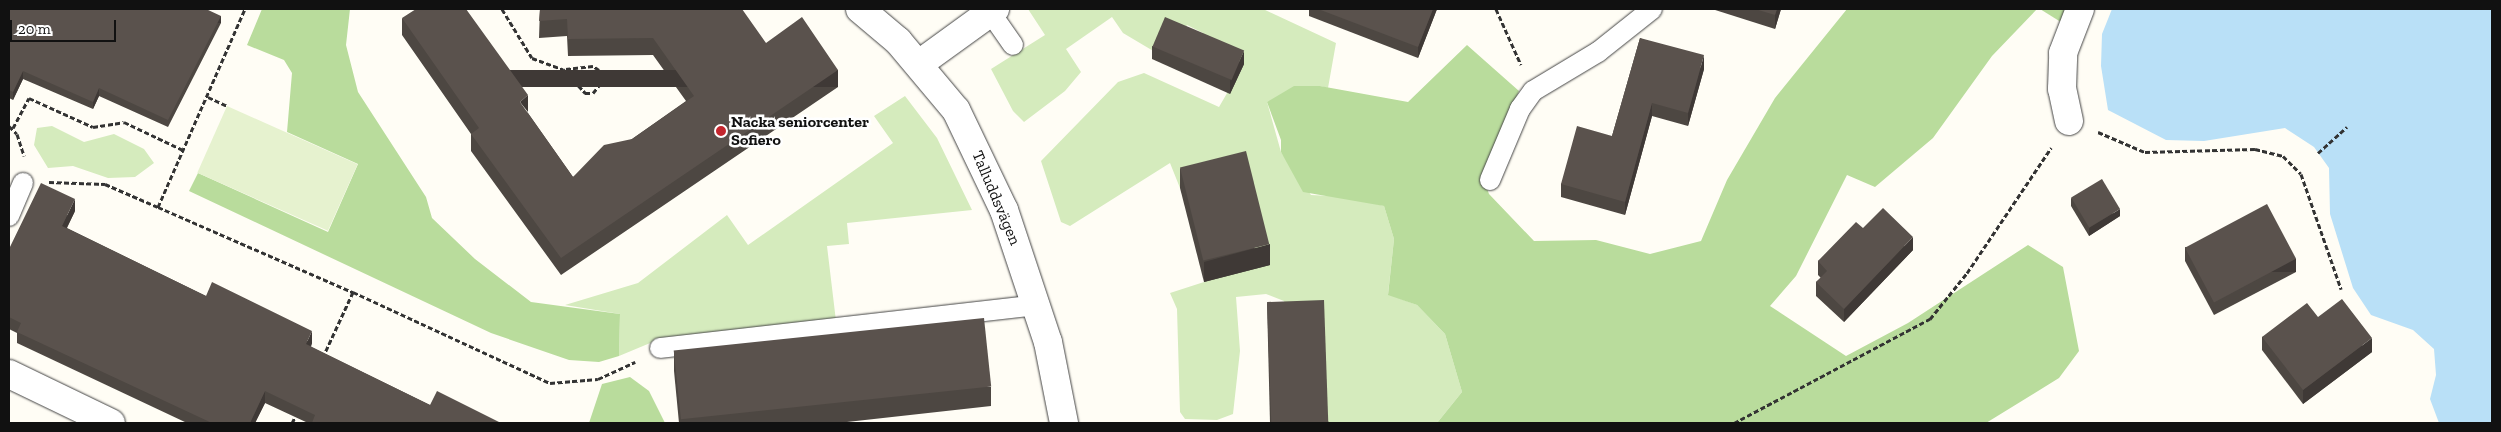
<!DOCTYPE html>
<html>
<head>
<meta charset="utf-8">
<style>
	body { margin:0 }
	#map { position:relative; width:2501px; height:432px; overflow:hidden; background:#fffdf5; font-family:"Zilla Slab",serif }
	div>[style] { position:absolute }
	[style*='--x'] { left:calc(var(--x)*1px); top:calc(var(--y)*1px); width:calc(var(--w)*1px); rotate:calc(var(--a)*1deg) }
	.green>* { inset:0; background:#d5ebbd }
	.forest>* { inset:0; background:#b9dc9c }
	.pitch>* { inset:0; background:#e6f2cf; transform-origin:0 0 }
	.water>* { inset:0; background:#b9e0f7 }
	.path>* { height:3px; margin-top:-1.5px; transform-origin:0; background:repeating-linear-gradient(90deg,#333 0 5px,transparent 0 7.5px) }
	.roads { filter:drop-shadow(0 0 1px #444) drop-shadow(0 0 1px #444) }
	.service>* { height:20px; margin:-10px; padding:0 10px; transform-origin:10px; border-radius:10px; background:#fff }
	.minor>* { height:28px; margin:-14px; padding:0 14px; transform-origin:14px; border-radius:14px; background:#fff }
	.tertiary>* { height:28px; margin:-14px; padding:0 14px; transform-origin:14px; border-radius:14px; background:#fff }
	.wall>* { inset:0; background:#4d4742 }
	.shaded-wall>* { inset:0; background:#3f3936; transform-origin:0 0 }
	.building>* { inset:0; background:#5a524d; transform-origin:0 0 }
	.dots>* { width:14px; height:14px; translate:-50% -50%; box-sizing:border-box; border:2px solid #fff; border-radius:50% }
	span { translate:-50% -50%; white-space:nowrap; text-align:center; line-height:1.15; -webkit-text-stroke:5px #fff; paint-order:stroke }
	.poi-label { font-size:16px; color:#111; font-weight:700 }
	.left { translate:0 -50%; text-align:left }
	.street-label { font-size:16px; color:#111 }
	.frame { position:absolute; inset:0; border:10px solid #111; pointer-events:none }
	.scale { position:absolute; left:10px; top:20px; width:106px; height:22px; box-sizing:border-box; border:2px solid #111; border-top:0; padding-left:6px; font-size:15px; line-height:18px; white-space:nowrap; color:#111; -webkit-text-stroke:4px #fff; paint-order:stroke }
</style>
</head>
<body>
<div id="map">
	<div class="green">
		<i style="clip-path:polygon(1028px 9px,1263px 9px,1336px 43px,1328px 88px,1320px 86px,1267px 102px,1281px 152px,1311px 195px,1350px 197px,1384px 206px,1394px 239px,1388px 294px,1417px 305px,1445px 334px,1462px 392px,1437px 423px,1328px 423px,1284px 301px,1266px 294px,1236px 297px,1240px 351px,1233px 414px,1217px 420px,1185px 419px,1180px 412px,1177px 309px,1170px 293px,1204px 282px,1246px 171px,1180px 188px,1170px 163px,1070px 226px,1061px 222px,1041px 161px,1118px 82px,1144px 73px,1219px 107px,1244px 64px,1199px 44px,1203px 33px,1187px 25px,1181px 37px,1155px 52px,1123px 33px,1112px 17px,1066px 49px,1081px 72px,1065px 91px,1024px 122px,1013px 111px,991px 69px,1045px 35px)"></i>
		<i style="clip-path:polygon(905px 96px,937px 138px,972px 210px,847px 223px,849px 244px,827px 246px,836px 321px,655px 341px,619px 356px,620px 314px,565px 305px,638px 283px,727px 215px,748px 245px,893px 143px,874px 116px)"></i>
		<i style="clip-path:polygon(52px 126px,84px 142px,114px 134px,144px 149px,154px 163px,135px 177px,108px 178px,73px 166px,48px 168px,34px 145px,37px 128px)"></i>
	</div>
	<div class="forest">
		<i style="clip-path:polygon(262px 9px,350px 9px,346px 45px,358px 92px,426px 197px,432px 218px,475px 259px,531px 302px,620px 314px,619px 356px,599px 362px,569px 360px,491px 333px,189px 191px,198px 173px,328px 232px,358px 164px,287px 132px,292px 73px,284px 60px,247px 45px)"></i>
		<i style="clip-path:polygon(1847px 9px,2037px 9px,1992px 56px,1933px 138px,1875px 187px,1847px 175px,1796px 276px,1770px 306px,1846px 356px,1908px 323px,2028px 245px,2063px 267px,2079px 351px,2059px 378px,1986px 423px,1437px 423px,1462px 392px,1445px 334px,1417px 305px,1388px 295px,1394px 239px,1384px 206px,1303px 192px,1281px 152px,1281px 140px,1267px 102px,1294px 86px,1320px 86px,1408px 102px,1467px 45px,1519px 91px,1482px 175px,1489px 194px,1534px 241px,1596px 240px,1650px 254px,1701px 241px,1727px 180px,1775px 98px)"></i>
		<i style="clip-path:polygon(2040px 9px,2071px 9px,2064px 24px)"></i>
		<i style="clip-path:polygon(630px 377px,649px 391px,665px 423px,589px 423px,602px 384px)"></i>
	</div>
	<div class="pitch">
		<i style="left:227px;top:106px;width:143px;height:73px;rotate:24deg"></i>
	</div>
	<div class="water">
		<i style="clip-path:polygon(2112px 9px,2492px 9px,2492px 423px,2439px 423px,2430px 399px,2436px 375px,2434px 349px,2413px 330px,2371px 315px,2353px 288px,2330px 214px,2329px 168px,2314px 147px,2285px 128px,2204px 141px,2166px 140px,2108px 110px,2101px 66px,2102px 34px)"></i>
	</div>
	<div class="path">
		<i style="--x:502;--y:9;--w:57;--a:58.5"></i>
		<i style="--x:532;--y:58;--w:33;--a:20"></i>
		<i style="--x:563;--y:69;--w:33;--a:47"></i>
		<i style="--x:585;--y:93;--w:8;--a:0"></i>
		<i style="--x:593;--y:93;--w:14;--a:-51"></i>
		<i style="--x:602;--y:82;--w:12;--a:-104"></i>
		<i style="--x:599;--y:70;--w:7;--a:-146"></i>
		<i style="--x:593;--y:66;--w:30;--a:174"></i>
		<i style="--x:1496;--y:9;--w:61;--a:65.9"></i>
		<i style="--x:208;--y:97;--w:21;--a:25"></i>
		<i style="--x:9;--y:126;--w:11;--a:45"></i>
		<i style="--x:17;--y:134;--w:23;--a:72"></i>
		<i style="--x:13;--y:128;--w:34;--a:-62"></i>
		<i style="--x:29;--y:98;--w:70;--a:24.4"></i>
		<i style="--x:93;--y:127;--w:31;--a:-9"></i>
		<i style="--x:124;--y:122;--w:65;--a:25.4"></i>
		<i style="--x:2098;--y:132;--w:51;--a:23.1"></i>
		<i style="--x:2145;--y:152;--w:110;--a:-1.6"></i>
		<i style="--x:2255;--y:149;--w:29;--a:14"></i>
		<i style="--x:2283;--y:156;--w:25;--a:45"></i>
		<i style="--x:2301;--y:174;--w:122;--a:70.8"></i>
		<i style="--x:2318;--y:153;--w:39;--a:-42"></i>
		<i style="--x:49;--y:182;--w:56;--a:2"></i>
		<i style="--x:105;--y:184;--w:58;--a:23.5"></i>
		<i style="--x:158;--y:207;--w:216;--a:-66.3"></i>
		<i style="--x:158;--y:207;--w:213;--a:23.6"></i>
		<i style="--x:353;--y:292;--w:72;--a:114.8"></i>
		<i style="--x:353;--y:292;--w:217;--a:24.8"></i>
		<i style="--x:550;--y:383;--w:48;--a:-4.8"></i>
		<i style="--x:598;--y:379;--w:41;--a:-24.7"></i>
		<i style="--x:292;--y:423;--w:9;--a:-63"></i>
		<i style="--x:1734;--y:423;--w:222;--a:-28"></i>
		<i style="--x:1930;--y:319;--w:59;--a:-51.2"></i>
		<i style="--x:1967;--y:273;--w:151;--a:-56.1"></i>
	</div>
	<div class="roads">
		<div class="service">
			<i style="--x:990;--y:12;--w:40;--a:55.1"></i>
			<i style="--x:1490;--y:180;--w:77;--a:-67.1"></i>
			<i style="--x:1520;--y:109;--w:22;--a:-54"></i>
			<i style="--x:1533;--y:91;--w:76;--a:-31"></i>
			<i style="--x:1598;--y:52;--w:69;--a:-38.5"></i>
			<i style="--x:9;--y:216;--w:36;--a:-67"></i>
			<i style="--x:660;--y:348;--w:378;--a:-6.5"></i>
		</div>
		<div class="minor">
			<i style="--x:919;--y:64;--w:94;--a:-35.9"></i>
			<i style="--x:2069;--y:121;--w:33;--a:-102"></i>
			<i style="--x:2062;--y:89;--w:36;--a:-88"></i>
			<i style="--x:2063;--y:53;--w:47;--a:-68.9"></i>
			<i style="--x:9;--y:374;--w:113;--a:25.7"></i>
		</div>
		<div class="tertiary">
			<i style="--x:860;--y:9;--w:50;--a:40.1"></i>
			<i style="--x:898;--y:41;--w:90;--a:50"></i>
			<i style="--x:956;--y:110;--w:111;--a:64.4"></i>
			<i style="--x:1004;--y:210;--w:139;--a:71.6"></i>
			<i style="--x:1048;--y:342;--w:83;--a:78.8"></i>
		</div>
	</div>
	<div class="wall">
		<i style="clip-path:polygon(9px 9px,221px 23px,168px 127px,99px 96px,93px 109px,23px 79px,13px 100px,9px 98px)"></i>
		<i style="clip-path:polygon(540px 9px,766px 43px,838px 87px,561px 275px,471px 151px,471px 134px,402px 35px,402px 18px,528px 113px,573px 177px,632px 139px,686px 101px,653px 55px,568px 56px,567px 36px,539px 38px)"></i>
		<i style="clip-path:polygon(1309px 9px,1437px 9px,1418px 58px,1309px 16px)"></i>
		<i style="clip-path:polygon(1712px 9px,1781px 9px,1775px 29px)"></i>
		<i style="clip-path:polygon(1640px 38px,1704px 69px,1688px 126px,1652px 116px,1625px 215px,1561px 197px,1561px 184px,1612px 136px)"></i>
		<i style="clip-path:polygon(1152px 46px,1244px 64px,1230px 94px,1152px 59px)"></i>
		<i style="clip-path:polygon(1180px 168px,1270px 265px,1204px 282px,1180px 188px)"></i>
		<i style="clip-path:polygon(2071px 198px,2120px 216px,2089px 236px,2071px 206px)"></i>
		<i style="clip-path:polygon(75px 211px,67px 228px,206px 296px,312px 343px,311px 347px,430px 405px,501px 423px,308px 423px,265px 403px,255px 423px,187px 423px,17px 343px,17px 333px,9px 329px,9px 249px)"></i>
		<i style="clip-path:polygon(1863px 228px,1913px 250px,1844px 322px,1816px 296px,1816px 282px,1821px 278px,1818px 275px,1818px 261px)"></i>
		<i style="clip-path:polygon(2185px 247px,2296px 272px,2214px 315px,2185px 261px)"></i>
		<i style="clip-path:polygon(1267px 302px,1329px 423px,1270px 423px)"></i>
		<i style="clip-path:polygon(2318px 317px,2372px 352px,2303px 404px,2262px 350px,2262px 337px)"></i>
		<i style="clip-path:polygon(674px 352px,991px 387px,991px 406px,838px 423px,679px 423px,674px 371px)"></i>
	</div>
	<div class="shaded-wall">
		<i style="clip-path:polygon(1433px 9px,1437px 9px,1418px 58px,1418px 47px)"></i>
		<i style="clip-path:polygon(1777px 9px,1781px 9px,1775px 29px,1775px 15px)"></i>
		<i style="left:221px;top:16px;width:7px;height:117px;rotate:90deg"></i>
		<i style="clip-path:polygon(1244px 51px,1244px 64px,1230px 94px,1230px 81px)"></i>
		<i style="clip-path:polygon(1704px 55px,1704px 69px,1688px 126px,1688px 113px)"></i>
		<i style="left:838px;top:70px;width:17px;height:335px;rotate:90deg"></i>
		<i style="clip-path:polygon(23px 71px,23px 79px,13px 100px,13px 92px)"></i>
		<i style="clip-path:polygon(99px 88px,99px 96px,93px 109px,93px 102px)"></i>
		<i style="clip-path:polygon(528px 95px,528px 112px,520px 102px)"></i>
		<i style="clip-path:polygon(1652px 103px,1652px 116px,1625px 215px,1625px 202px)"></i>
		<i style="clip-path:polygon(75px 199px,75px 211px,62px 237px,62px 226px)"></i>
		<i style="clip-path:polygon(2120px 209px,2120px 216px,2089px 236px,2089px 228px)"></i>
		<i style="clip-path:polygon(1913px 237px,1913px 250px,1844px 322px,1844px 309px)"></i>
		<i style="clip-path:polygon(1270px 244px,1270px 265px,1204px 282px,1204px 262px)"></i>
		<i style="left:2296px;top:259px;width:13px;height:93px;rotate:90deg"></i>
		<i style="clip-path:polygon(312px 331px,312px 343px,306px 356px,306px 344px)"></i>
		<i style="clip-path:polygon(2372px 338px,2372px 352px,2303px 404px,2303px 390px)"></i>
		<i style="clip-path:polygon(265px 391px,265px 403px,255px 423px,250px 423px)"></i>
	</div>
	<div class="building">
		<i style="clip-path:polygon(9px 9px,206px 9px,221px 16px,168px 120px,99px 88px,93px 102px,23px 71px,13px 92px,9px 90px)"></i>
		<i style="clip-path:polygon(416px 9px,466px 9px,528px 95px,520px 102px,573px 177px,604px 145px,632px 139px,694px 96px,653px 38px,568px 39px,567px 19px,539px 21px,540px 9px,742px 9px,766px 43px,802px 17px,838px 70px,561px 258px,471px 134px,479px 128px,402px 18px)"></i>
		<i style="clip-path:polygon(1318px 9px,1433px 9px,1418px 47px)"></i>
		<i style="clip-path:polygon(1755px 9px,1777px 9px,1775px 15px)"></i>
		<i style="left:1165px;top:17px;width:86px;height:32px;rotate:23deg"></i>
		<i style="clip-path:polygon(1640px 38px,1704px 55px,1688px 113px,1652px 103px,1625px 202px,1561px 184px,1577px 126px,1612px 136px)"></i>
		<i style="left:1246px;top:151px;width:96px;height:68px;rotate:76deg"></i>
		<i style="left:2102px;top:179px;width:35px;height:36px;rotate:59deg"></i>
		<i style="clip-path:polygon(41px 183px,75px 199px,62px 226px,206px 296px,212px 282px,312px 331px,306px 344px,430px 405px,437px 391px,501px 423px,312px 423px,315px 415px,265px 391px,250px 423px,212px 423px,17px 332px,21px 323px,9px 317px,9px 249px)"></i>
		<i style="left:2267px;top:204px;width:62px;height:93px;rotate:62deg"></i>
		<i style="clip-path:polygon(1883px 208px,1913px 237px,1844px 309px,1816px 282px,1827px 271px,1818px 261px,1856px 222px,1863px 228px)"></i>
		<i style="clip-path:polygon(2342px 299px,2372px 338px,2303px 390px,2262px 337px,2307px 303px,2318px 317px)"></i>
		<i style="left:1324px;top:300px;width:123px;height:57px;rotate:88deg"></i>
		<i style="left:984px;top:318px;width:69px;height:312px;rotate:84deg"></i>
	</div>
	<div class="dots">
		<i style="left:721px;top:131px;background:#c4262e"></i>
	</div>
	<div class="poi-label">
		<span class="left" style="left:731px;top:131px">Nacka seniorcenter<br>Sofiero</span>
	</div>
	<div class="street-label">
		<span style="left:996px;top:198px;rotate:67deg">Talluddsvägen</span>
	</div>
	<div class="frame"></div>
	<div class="scale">20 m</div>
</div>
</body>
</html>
